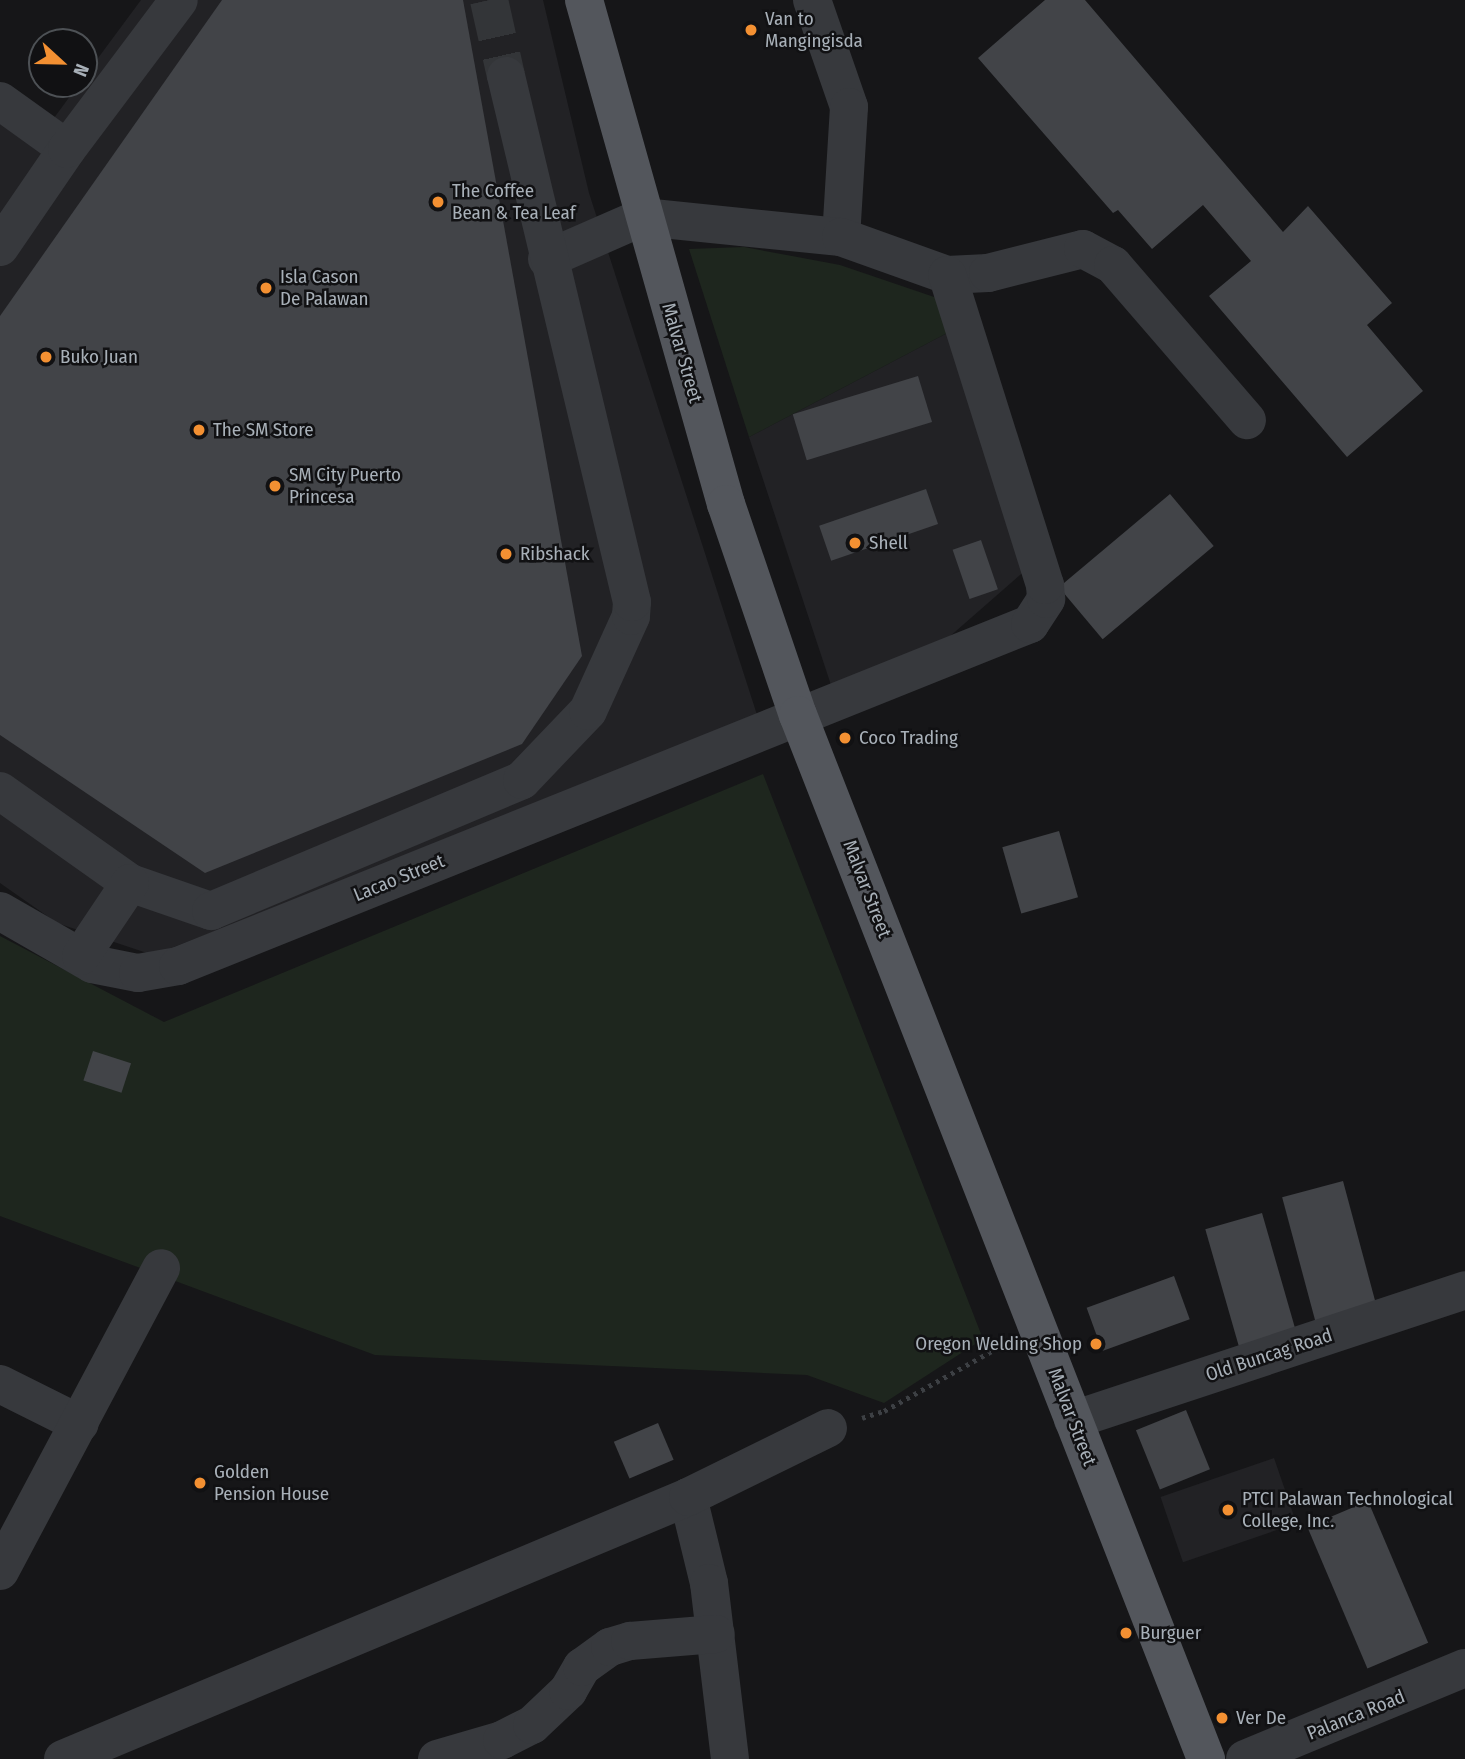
<!DOCTYPE html>
<html>
<head>
<meta charset="utf-8">
<style>
	body { margin:0 }
	#map { position:relative; width:1465px; height:1759px; overflow:hidden; background:#161618; font-family:"Fira Sans Condensed",sans-serif }
	div>[style] { position:absolute }
	[style*='--x'] { left:calc(var(--x)*1px); top:calc(var(--y)*1px); width:calc(var(--w)*1px); rotate:calc(var(--a)*1deg) }
	.built>* { inset:0; background:#222225; transform-origin:0 0 }
	.green>* { inset:0; background:#1e261e }
	.building>* { inset:0; background:#424448; transform-origin:0 0 }
	.minor-tunnel>* { height:38px; margin-top:-19px; transform-origin:0; background:repeating-linear-gradient(90deg,#333538 0 38px,transparent 0 57px) }
	.path>* { height:4.5px; margin-top:-2.25px; transform-origin:0; background:repeating-linear-gradient(90deg,#3d4044 0 3.5px,transparent 0 8.5px) }
	.minor>* { height:38px; margin:-19px; padding:0 19px; transform-origin:19px; border-radius:19px; background:#37393d }
	.major>* { height:38px; margin:-19px; padding:0 19px; transform-origin:19px; border-radius:19px; background:#53565c }
	.dots>* { width:19px; height:19px; translate:-50% -50%; box-sizing:border-box; border:4px solid #111113; border-radius:50% }
	span { translate:-50% -50%; white-space:nowrap; text-align:center; line-height:1.15; -webkit-text-stroke:5px #111113; paint-order:stroke }
	.poi-label { font-size:19px; color:#a8b0b8 }
	.left { translate:0 -50%; text-align:left }
	.right { translate:-100% -50%; text-align:right }
	.street-label { font-size:19px; color:#a8b0b8 }
	.north { position:absolute; left:28px; top:28px; width:70px; height:70px; box-sizing:border-box; background:#111113; border:2px solid #4d5155; border-radius:50%; rotate:112deg; font-size:19px; font-weight:700; line-height:28px; text-align:center; color:#a8b0b8 }
	.north::after { content:''; display:block; margin:auto; width:24px; height:32px; background:#f39032; clip-path:polygon(50% 0,100% 100%,50% 72%,0 100%) }
</style>
</head>
<body>
<div id="map">
	<div class="built">
		<i style="clip-path:polygon(141px 0,543px 0,589px 193px,759px 721px,153px 955px,57px 923px,0 883px,0 84px,51px 122px,79px 84px,84px 84px,84px 77px)"></i>
		<i style="clip-path:polygon(949px 332px,1028px 568px,932px 652px,832px 688px,749px 437px)"></i>
		<i style="left:1274px;top:1458px;width:69px;height:120px;rotate:71deg"></i>
	</div>
	<div class="green">
		<i style="clip-path:polygon(744px 247px,840px 265px,940px 299px,949px 332px,749px 437px,689px 249px)"></i>
		<i style="clip-path:polygon(763px 774px,983px 1339px,884px 1403px,807px 1375px,375px 1355px,0 1216px,0 936px,164px 1022px)"></i>
	</div>
	<div class="building">
		<i style="clip-path:polygon(222px 0,463px 0,582px 656px,522px 744px,205px 873px,0 735px,0 316px)"></i>
		<i style="clip-path:polygon(1045px 0,1085px 0,1283px 232px,1308px 206px,1392px 303px,1367px 325px,1423px 391px,1347px 457px,1209px 296px,1251px 261px,1203px 205px,1152px 249px,1118px 210px,1113px 213px,978px 58px)"></i>
		<i style="left:918px;top:376px;width:48px;height:131px;rotate:73deg"></i>
		<i style="left:926px;top:489px;width:37px;height:113px;rotate:71deg"></i>
		<i style="left:1170px;top:494px;width:68px;height:145px;rotate:50deg"></i>
		<i style="left:981px;top:540px;width:52px;height:30px;rotate:71deg"></i>
		<i style="left:1059px;top:831px;width:69px;height:59px;rotate:74deg"></i>
		<i style="left:93px;top:1051px;width:40px;height:31px;rotate:18deg"></i>
		<i style="left:1343px;top:1181px;width:132px;height:63px;rotate:75deg"></i>
		<i style="left:1262px;top:1213px;width:127px;height:59px;rotate:74deg"></i>
		<i style="left:1174px;top:1276px;width:46px;height:93px;rotate:70deg"></i>
		<i style="left:1186px;top:1410px;width:64px;height:54px;rotate:68deg"></i>
		<i style="left:658px;top:1423px;width:40px;height:48px;rotate:67deg"></i>
		<i style="left:1368px;top:1501px;width:154px;height:66px;rotate:67deg"></i>
	</div>
	<div class="minor-tunnel">
		<i style="--x:489;--y:0;--w:78;--a:77.4"></i>
	</div>
	<div class="path">
		<i style="--x:862;--y:1418;--w:23;--a:-18"></i>
		<i style="--x:884;--y:1411;--w:140;--a:-29.1"></i>
	</div>
	<div class="minor">
		<i style="--x:812;--y:0;--w:113;--a:70.9"></i>
		<i style="--x:849;--y:107;--w:130;--a:93.5"></i>
		<i style="--x:0;--y:101;--w:82;--a:35.6"></i>
		<i style="--x:0;--y:247;--w:119;--a:-55.6"></i>
		<i style="--x:67;--y:149;--w:186;--a:-53.1"></i>
		<i style="--x:547;--y:259;--w:105;--a:-23.6"></i>
		<i style="--x:643;--y:217;--w:199;--a:5.8"></i>
		<i style="--x:841;--y:237;--w:113;--a:19.7"></i>
		<i style="--x:947;--y:275;--w:41;--a:-2.8"></i>
		<i style="--x:988;--y:273;--w:98;--a:-14.2"></i>
		<i style="--x:1083;--y:249;--w:34;--a:28"></i>
		<i style="--x:1113;--y:265;--w:205;--a:49.2"></i>
		<i style="--x:0;--y:791;--w:159;--a:35.3"></i>
		<i style="--x:130;--y:883;--w:86;--a:19.1"></i>
		<i style="--x:211;--y:911;--w:337;--a:-22.8"></i>
		<i style="--x:522;--y:780;--w:95;--a:-46.3"></i>
		<i style="--x:588;--y:711;--w:104;--a:-65.6"></i>
		<i style="--x:631;--y:616;--w:14;--a:-86"></i>
		<i style="--x:632;--y:602;--w:541;--a:-103.47"></i>
		<i style="--x:0;--y:911;--w:106;--a:29.9"></i>
		<i style="--x:92;--y:964;--w:47;--a:11.1"></i>
		<i style="--x:138;--y:973;--w:41;--a:-9.9"></i>
		<i style="--x:178;--y:966;--w:918;--a:-21.87"></i>
		<i style="--x:1030;--y:624;--w:30;--a:-57"></i>
		<i style="--x:1046;--y:599;--w:14;--a:-94"></i>
		<i style="--x:1045;--y:585;--w:325;--a:-107.5"></i>
		<i style="--x:81;--y:956;--w:88;--a:-56.1"></i>
		<i style="--x:0;--y:1384;--w:89;--a:26.6"></i>
		<i style="--x:1073;--y:1420;--w:413;--a:-18.3"></i>
		<i style="--x:688;--y:1497;--w:89;--a:76.3"></i>
		<i style="--x:709;--y:1583;--w:177;--a:83.2"></i>
		<i style="--x:0;--y:1571;--w:343;--a:-62"></i>
		<i style="--x:63;--y:1759;--w:678;--a:-22.74"></i>
		<i style="--x:688;--y:1497;--w:156;--a:-26.2"></i>
		<i style="--x:437;--y:1759;--w:68;--a:-16.3"></i>
		<i style="--x:502;--y:1740;--w:34;--a:-27"></i>
		<i style="--x:532;--y:1725;--w:50;--a:-43.4"></i>
		<i style="--x:568;--y:1691;--w:28;--a:-60"></i>
		<i style="--x:582;--y:1667;--w:34;--a:-36"></i>
		<i style="--x:610;--y:1647;--w:21;--a:-17"></i>
		<i style="--x:630;--y:1641;--w:86;--a:-4.7"></i>
		<i style="--x:1245;--y:1759;--w:238;--a:-22.5"></i>
	</div>
	<div class="major">
		<i style="--x:584;--y:0;--w:524;--a:74.27"></i>
		<i style="--x:726;--y:504;--w:223;--a:71.2"></i>
		<i style="--x:798;--y:715;--w:1121;--a:68.65"></i>
	</div>
	<div class="dots">
		<i style="left:751px;top:30px;background:#f39032"></i>
		<i style="left:438px;top:202px;background:#f39032"></i>
		<i style="left:266px;top:288px;background:#f39032"></i>
		<i style="left:46px;top:357px;background:#f39032"></i>
		<i style="left:199px;top:430px;background:#f39032"></i>
		<i style="left:275px;top:486px;background:#f39032"></i>
		<i style="left:855px;top:543px;background:#f39032"></i>
		<i style="left:506px;top:554px;background:#f39032"></i>
		<i style="left:845px;top:738px;background:#f39032"></i>
		<i style="left:1096px;top:1344px;background:#f39032"></i>
		<i style="left:200px;top:1483px;background:#f39032"></i>
		<i style="left:1228px;top:1510px;background:#f39032"></i>
		<i style="left:1126px;top:1633px;background:#f39032"></i>
		<i style="left:1222px;top:1718px;background:#f39032"></i>
	</div>
	<div class="poi-label">
		<span class="left" style="left:765px;top:30px">Van to<br>Mangingisda</span>
		<span class="left" style="left:452px;top:202px">The Coffee<br>Bean &amp; Tea Leaf</span>
		<span class="left" style="left:280px;top:288px">Isla Cason<br>De Palawan</span>
		<span class="left" style="left:60px;top:357px">Buko Juan</span>
		<span class="left" style="left:213px;top:430px">The SM Store</span>
		<span class="left" style="left:289px;top:486px">SM City Puerto<br>Princesa</span>
		<span class="left" style="left:869px;top:543px">Shell</span>
		<span class="left" style="left:520px;top:554px">Ribshack</span>
		<span class="left" style="left:859px;top:738px">Coco Trading</span>
		<span class="right" style="left:1082px;top:1344px">Oregon Welding Shop</span>
		<span class="left" style="left:214px;top:1483px">Golden<br>Pension House</span>
		<span class="left" style="left:1242px;top:1510px">PTCI Palawan Technological<br>College, Inc.</span>
		<span class="left" style="left:1140px;top:1633px">Burguer</span>
		<span class="left" style="left:1236px;top:1718px">Ver De</span>
	</div>
	<div class="street-label">
		<span style="left:682px;top:353px;rotate:74deg">Malvar Street</span>
		<span style="left:399px;top:878px;rotate:-22deg">Lacao Street</span>
		<span style="left:867px;top:889px;rotate:69deg">Malvar Street</span>
		<span style="left:1269px;top:1355px;rotate:-18deg">Old Buncag Road</span>
		<span style="left:1072px;top:1417px;rotate:69deg">Malvar Street</span>
		<span style="left:1356px;top:1715px;rotate:-22deg">Palanca Road</span>
	</div>
	<div class="north">N</div>
</div>
</body>
</html>
